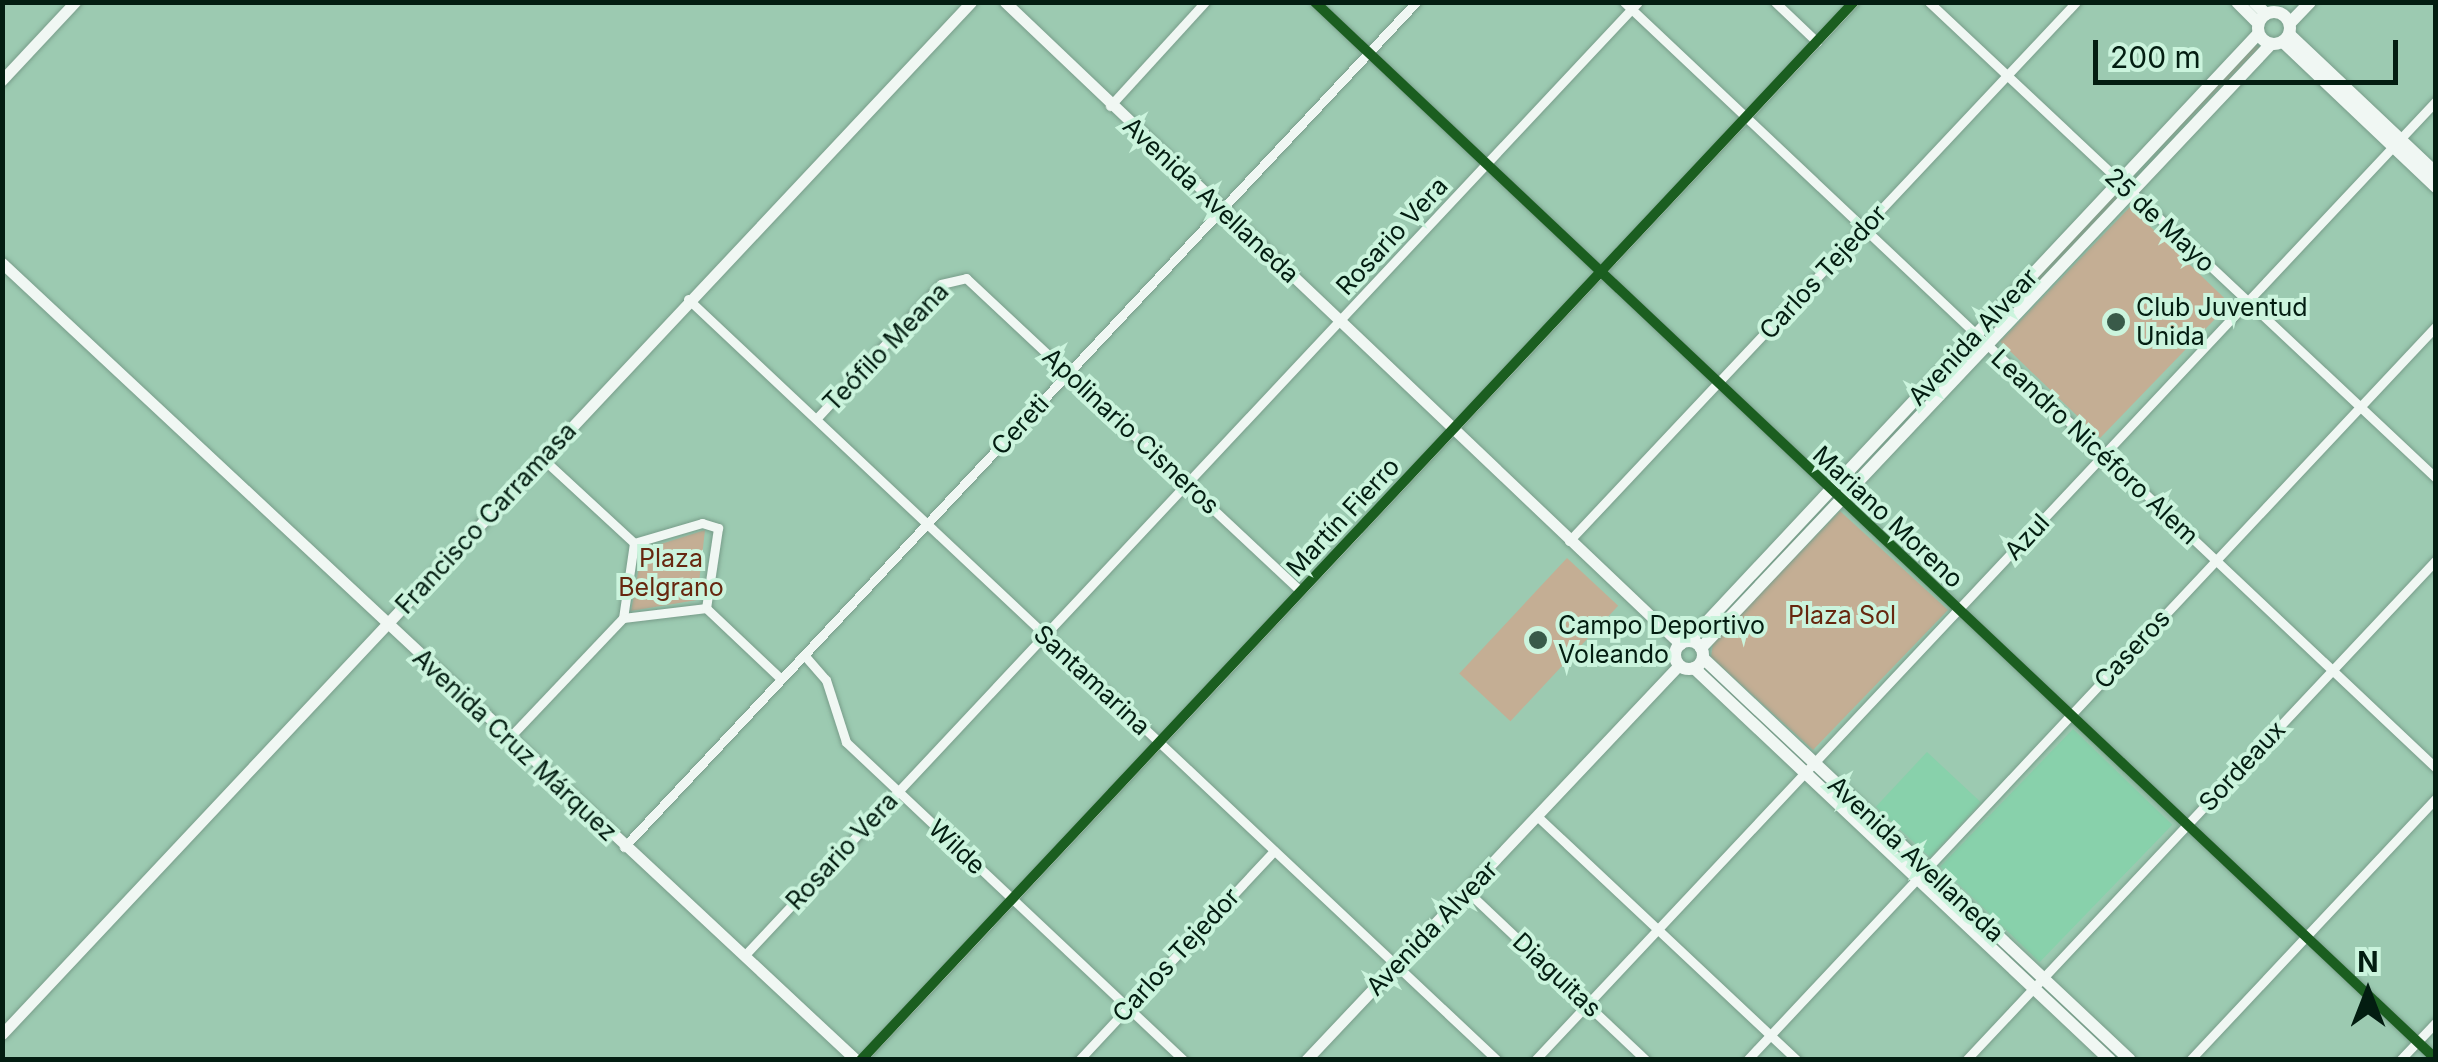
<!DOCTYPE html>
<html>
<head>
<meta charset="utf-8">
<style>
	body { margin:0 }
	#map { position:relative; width:2438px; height:1062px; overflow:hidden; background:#9ccab1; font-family:Inter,sans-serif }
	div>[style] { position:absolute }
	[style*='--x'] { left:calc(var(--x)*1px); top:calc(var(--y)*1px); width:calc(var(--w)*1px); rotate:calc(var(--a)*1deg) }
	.built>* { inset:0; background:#88d1ab; transform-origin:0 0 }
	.green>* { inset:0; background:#c4ae94; transform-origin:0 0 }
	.roads { filter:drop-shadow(0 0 2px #789d8a) drop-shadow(0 0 2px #789d8a) }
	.minor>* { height:9px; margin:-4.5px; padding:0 4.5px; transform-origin:4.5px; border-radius:4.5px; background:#f0f7f3 }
	.tertiary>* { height:11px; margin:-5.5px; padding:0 5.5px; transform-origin:5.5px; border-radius:5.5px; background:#f0f7f3 }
	.secondary>* { height:12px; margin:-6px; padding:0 6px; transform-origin:6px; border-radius:6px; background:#f0f7f3 }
	.secondary>.ring { margin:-6px; padding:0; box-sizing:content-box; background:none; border:12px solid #f0f7f3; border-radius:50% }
	.cycleway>* { height:10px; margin:-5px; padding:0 5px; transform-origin:5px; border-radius:5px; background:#1b5e20 }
	.dots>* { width:28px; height:28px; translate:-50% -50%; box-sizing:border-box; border:5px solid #cbf4dd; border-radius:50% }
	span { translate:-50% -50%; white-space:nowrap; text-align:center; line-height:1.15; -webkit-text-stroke:8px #cbf4dd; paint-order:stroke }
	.street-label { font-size:25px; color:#031d11 }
	.poi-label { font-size:25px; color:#031d11 }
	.left { translate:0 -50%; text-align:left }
	.park-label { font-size:25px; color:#67270f }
	.frame { position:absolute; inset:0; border:5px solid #031d11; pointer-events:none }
	.north { position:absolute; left:2318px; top:942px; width:100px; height:100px; -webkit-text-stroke:8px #cbf4dd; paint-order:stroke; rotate:0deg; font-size:28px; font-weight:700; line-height:40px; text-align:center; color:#031d11 }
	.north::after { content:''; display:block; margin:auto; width:35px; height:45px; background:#031d11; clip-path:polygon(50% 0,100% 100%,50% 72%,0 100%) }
	.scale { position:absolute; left:2093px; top:40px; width:305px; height:45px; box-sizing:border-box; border:5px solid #031d11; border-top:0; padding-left:12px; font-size:30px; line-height:35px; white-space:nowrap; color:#031d11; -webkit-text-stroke:8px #cbf4dd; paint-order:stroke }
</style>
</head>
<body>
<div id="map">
	<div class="built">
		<i style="left:2073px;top:729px;width:138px;height:191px;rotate:44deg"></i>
		<i style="left:1927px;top:752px;width:74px;height:75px;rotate:43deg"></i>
	</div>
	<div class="green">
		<i style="clip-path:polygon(2256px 45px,2259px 47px,2133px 176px)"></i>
		<i style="clip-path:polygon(2117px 193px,2120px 195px,1996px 325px,1994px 323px)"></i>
		<i style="left:2130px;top:207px;width:139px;height:187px;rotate:44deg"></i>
		<i style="clip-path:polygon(1840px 511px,1948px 610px,1813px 750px,1711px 657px,1713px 642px)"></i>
		<i style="clip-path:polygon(705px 530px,697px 600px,631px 611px,642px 550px)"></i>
		<i style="left:1567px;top:558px;width:70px;height:158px;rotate:43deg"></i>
	</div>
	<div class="roads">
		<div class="minor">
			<i style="--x:1315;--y:2;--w:1541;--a:43.32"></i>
			<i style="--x:1624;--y:2;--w:1116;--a:43.33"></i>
			<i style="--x:1775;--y:2;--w:58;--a:43.6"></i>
			<i style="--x:1929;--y:2;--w:695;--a:43.19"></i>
			<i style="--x:1110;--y:106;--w:141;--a:-47.6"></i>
			<i style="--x:688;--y:299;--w:1111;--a:43.25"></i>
			<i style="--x:816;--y:419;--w:184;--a:-47.2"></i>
			<i style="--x:941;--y:284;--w:26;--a:-13"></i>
			<i style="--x:966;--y:278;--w:458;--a:43.1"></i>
			<i style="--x:542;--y:458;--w:125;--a:42.7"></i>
			<i style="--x:634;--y:543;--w:76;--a:98.3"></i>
			<i style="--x:623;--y:618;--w:84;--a:-6.9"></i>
			<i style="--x:706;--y:608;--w:103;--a:43.4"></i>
			<i style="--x:1569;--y:541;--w:740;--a:-46.75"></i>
			<i style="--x:634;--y:543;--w:71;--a:-16.4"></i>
			<i style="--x:702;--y:523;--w:17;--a:17"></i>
			<i style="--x:718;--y:528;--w:81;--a:98.5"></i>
			<i style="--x:805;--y:656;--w:32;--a:49"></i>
			<i style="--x:826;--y:680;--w:65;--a:72.1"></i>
			<i style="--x:846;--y:742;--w:464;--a:43.3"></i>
			<i style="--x:509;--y:738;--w:166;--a:-46.5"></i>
			<i style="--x:1538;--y:817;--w:355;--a:43.2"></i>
			<i style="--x:624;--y:847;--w:1158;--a:-46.85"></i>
			<i style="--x:1467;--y:891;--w:246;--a:43.4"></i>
			<i style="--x:744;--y:956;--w:1307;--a:-46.86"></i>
			<i style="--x:861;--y:1060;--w:1451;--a:-46.82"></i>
			<i style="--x:1079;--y:1060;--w:286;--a:-47"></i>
			<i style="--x:1535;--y:1060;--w:1316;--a:-46.79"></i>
			<i style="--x:1747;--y:1060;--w:1007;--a:-46.81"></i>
			<i style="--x:1966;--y:1060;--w:686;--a:-46.77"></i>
			<i style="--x:2190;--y:1060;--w:359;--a:-46.8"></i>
			<i style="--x:2400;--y:1060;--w:52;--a:-46.5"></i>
		</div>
		<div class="tertiary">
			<i style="--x:1005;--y:2;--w:932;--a:43.56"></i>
			<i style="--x:2;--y:80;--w:107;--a:-46.9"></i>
			<i style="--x:2;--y:263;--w:1168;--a:43.02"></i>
			<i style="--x:2;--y:1034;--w:1416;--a:-46.8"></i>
			<i style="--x:1306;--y:1060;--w:543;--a:-46.64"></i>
		</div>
		<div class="secondary">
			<i style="--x:2237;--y:2;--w:30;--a:45"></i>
			<i style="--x:2254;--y:2;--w:17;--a:45"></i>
			<i class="ring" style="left:2258px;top:12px;width:20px;height:20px"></i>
			<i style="--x:2290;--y:23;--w:29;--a:-46"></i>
			<i style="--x:2289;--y:34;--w:202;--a:43.4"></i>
			<i style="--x:2283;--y:42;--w:211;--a:43.5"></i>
			<i style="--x:1689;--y:641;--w:832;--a:-46.85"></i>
			<i class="ring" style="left:1675px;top:641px;width:16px;height:16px"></i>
			<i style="--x:1701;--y:648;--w:830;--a:-46.66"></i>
			<i style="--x:1703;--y:658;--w:586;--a:43.27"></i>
			<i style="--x:1694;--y:668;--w:572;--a:43.3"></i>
		</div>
	</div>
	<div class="cycleway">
		<i style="--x:1315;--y:2;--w:1541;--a:43.32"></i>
		<i style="--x:861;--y:1060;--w:1451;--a:-46.82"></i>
	</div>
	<div class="dots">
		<i style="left:2116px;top:322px;background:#395a49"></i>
		<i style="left:1538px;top:640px;background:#395a49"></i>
	</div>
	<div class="street-label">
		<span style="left:1211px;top:200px;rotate:43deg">Avenida Avellaneda</span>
		<span style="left:2160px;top:220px;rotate:43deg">25 de Mayo</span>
		<span style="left:1392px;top:236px;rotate:-47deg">Rosario Vera</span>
		<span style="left:1823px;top:272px;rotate:-47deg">Carlos Tejedor</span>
		<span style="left:1973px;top:337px;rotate:-47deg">Avenida Alvear</span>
		<span style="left:886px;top:347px;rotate:-46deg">Teófilo Meana</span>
		<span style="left:1020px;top:425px;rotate:-47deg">Cereti</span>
		<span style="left:1131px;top:431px;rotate:43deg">Apolinario Cisneros</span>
		<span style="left:2095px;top:447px;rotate:43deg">Leandro Nicéforo Alem</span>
		<span style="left:1343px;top:517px;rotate:-47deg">Martín Fierro</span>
		<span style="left:1888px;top:517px;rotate:43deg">Mariano Moreno</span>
		<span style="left:486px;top:518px;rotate:-47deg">Francisco Carramasa</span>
		<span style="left:2027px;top:537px;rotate:-47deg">Azul</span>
		<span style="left:2132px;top:649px;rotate:-47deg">Caseros</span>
		<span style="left:1092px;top:680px;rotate:43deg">Santamarina</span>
		<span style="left:515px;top:745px;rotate:43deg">Avenida Cruz Márquez</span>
		<span style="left:2242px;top:766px;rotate:-47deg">Sordeaux</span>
		<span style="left:957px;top:847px;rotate:43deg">Wilde</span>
		<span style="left:842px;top:851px;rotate:-47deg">Rosario Vera</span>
		<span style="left:1916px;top:859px;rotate:43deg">Avenida Avellaneda</span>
		<span style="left:1432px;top:928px;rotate:-46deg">Avenida Alvear</span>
		<span style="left:1176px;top:955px;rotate:-47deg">Carlos Tejedor</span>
		<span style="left:1557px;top:975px;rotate:43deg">Diaguitas</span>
	</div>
	<div class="poi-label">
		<span class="left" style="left:2136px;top:322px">Club Juventud<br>Unida</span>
		<span class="left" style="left:1558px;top:640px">Campo Deportivo<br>Voleando</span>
	</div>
	<div class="park-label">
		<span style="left:671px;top:573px">Plaza<br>Belgrano</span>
		<span style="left:1842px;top:615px">Plaza Sol</span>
	</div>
	<div class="frame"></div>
	<div class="north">N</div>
	<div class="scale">200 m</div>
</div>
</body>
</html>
